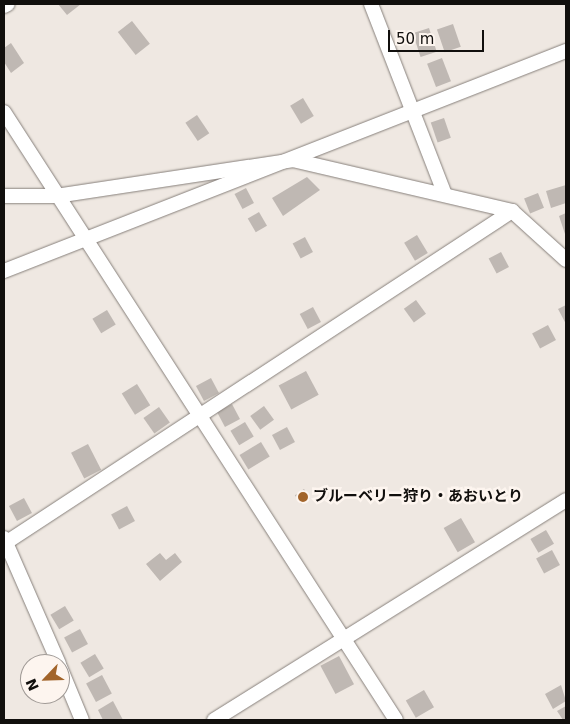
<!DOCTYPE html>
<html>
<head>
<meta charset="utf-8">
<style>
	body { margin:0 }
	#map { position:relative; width:570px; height:724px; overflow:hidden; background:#efe8e2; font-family:"DejaVu Sans","Noto Sans JP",sans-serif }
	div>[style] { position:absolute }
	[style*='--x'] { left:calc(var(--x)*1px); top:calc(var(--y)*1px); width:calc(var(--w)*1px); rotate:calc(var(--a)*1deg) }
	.building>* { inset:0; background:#bfb8b3; transform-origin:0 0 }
	.roads { filter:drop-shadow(0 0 1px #87807b) drop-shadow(0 0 1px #87807b) }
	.minor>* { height:14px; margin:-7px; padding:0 7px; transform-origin:7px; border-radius:7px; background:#fff }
	.dots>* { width:14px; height:14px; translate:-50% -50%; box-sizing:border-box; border:2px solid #fdf5ef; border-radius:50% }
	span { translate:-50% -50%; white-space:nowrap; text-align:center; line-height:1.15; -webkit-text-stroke:5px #fdf5ef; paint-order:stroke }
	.poi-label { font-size:15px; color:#110f0d; font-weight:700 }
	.left { translate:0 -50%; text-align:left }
	.frame { position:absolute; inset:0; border:5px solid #110f0d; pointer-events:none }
	.north { position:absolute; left:20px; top:654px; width:50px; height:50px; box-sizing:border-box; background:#fdf5ef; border:1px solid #9f9995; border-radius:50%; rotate:246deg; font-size:14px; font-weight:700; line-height:20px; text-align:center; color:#110f0d }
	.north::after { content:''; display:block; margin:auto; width:18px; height:22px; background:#a2642a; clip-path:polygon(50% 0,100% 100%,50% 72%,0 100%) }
	.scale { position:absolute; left:388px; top:30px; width:96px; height:22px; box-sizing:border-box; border:2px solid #110f0d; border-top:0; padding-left:6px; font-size:15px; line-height:18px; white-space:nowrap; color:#110f0d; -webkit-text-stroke:4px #fdf5ef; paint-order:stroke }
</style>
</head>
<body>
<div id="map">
	<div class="building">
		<i style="clip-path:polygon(58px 4px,81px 4px,67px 15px)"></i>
		<i style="left:132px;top:21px;width:29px;height:18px;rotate:52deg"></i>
		<i style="left:453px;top:24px;width:24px;height:17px;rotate:71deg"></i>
		<i style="left:429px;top:28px;width:25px;height:17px;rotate:72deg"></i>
		<i style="clip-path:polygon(11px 43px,24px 63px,11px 73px,4px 62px,4px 48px)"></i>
		<i style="left:442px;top:58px;width:25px;height:16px;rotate:69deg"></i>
		<i style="left:303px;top:98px;width:21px;height:15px;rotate:59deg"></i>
		<i style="left:197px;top:115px;width:22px;height:14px;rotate:56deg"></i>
		<i style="left:444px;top:118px;width:21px;height:14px;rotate:71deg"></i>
		<i style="clip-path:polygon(307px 177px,320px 190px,283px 216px,272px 198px)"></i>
		<i style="clip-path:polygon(566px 185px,566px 203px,551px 208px,546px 191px)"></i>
		<i style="left:246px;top:188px;width:17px;height:13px;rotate:62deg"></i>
		<i style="left:538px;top:193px;width:16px;height:15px;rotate:68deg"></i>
		<i style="left:259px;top:212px;width:16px;height:13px;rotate:60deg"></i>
		<i style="clip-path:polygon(566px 213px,566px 237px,559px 216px)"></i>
		<i style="left:417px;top:235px;width:21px;height:15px;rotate:59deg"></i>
		<i style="left:305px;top:237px;width:17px;height:14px;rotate:62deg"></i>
		<i style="left:501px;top:252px;width:17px;height:14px;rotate:62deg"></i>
		<i style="left:416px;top:300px;width:17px;height:15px;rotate:54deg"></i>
		<i style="clip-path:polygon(566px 305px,566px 324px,558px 309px)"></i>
		<i style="left:313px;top:307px;width:17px;height:15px;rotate:62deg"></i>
		<i style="left:107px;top:310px;width:17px;height:17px;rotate:59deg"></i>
		<i style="left:548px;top:325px;width:17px;height:18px;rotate:62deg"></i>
		<i style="left:306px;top:371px;width:27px;height:31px;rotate:62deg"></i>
		<i style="left:211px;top:378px;width:17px;height:17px;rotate:62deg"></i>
		<i style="left:137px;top:384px;width:25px;height:18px;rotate:58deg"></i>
		<i style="left:232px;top:404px;width:17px;height:17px;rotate:62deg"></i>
		<i style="left:264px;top:406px;width:17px;height:17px;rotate:54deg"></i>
		<i style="left:159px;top:407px;width:19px;height:19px;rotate:55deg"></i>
		<i style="left:245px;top:422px;width:17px;height:17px;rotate:59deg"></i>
		<i style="left:287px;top:427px;width:17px;height:17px;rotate:62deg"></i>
		<i style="left:261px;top:442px;width:17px;height:25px;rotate:59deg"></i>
		<i style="left:88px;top:444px;width:29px;height:19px;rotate:63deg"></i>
		<i style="left:304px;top:489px;width:11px;height:11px;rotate:56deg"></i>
		<i style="left:24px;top:498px;width:17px;height:17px;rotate:62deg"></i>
		<i style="left:127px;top:506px;width:17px;height:18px;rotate:62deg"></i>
		<i style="left:461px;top:518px;width:28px;height:20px;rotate:60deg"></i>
		<i style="left:546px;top:530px;width:16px;height:18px;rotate:60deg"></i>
		<i style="left:552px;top:550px;width:17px;height:18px;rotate:62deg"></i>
		<i style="clip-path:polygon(160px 553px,166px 560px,175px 553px,182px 562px,160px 581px,146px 564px)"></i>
		<i style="left:65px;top:606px;width:17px;height:17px;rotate:59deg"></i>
		<i style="left:80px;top:629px;width:17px;height:18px;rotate:62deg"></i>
		<i style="left:95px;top:654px;width:17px;height:17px;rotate:59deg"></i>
		<i style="left:339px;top:656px;width:32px;height:21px;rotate:62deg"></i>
		<i style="left:102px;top:675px;width:21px;height:18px;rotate:62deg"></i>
		<i style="clip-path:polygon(561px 685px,566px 701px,553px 709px,545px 694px)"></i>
		<i style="left:424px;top:690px;width:20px;height:21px;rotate:60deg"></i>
		<i style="clip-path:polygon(113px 701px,123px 720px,103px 720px,98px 710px)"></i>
		<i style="clip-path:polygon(566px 706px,566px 720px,563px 720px,557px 711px)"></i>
	</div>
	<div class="roads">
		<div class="minor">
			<i style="--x:371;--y:4;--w:202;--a:68.8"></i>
			<i style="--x:4;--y:6;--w:4;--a:-27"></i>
			<i style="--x:4;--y:112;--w:723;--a:57.19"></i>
			<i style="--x:4;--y:196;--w:52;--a:0"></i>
			<i style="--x:56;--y:196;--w:240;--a:-8.6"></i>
			<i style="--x:293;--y:160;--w:225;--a:13.1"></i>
			<i style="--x:512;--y:211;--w:73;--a:42.2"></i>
			<i style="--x:4;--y:271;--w:604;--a:-21.38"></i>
			<i style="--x:4;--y:538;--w:137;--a:66.4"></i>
			<i style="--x:7;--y:542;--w:604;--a:-33.24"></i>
			<i style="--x:60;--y:667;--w:57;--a:67.5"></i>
			<i style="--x:214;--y:720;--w:415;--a:-32"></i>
		</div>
	</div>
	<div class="dots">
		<i style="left:303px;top:497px;background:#a2642a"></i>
	</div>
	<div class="poi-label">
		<span class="left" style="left:313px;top:497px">ブルーベリー狩り・あおいとり</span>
	</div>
	<div class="frame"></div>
	<div class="north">N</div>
	<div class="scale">50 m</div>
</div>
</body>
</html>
